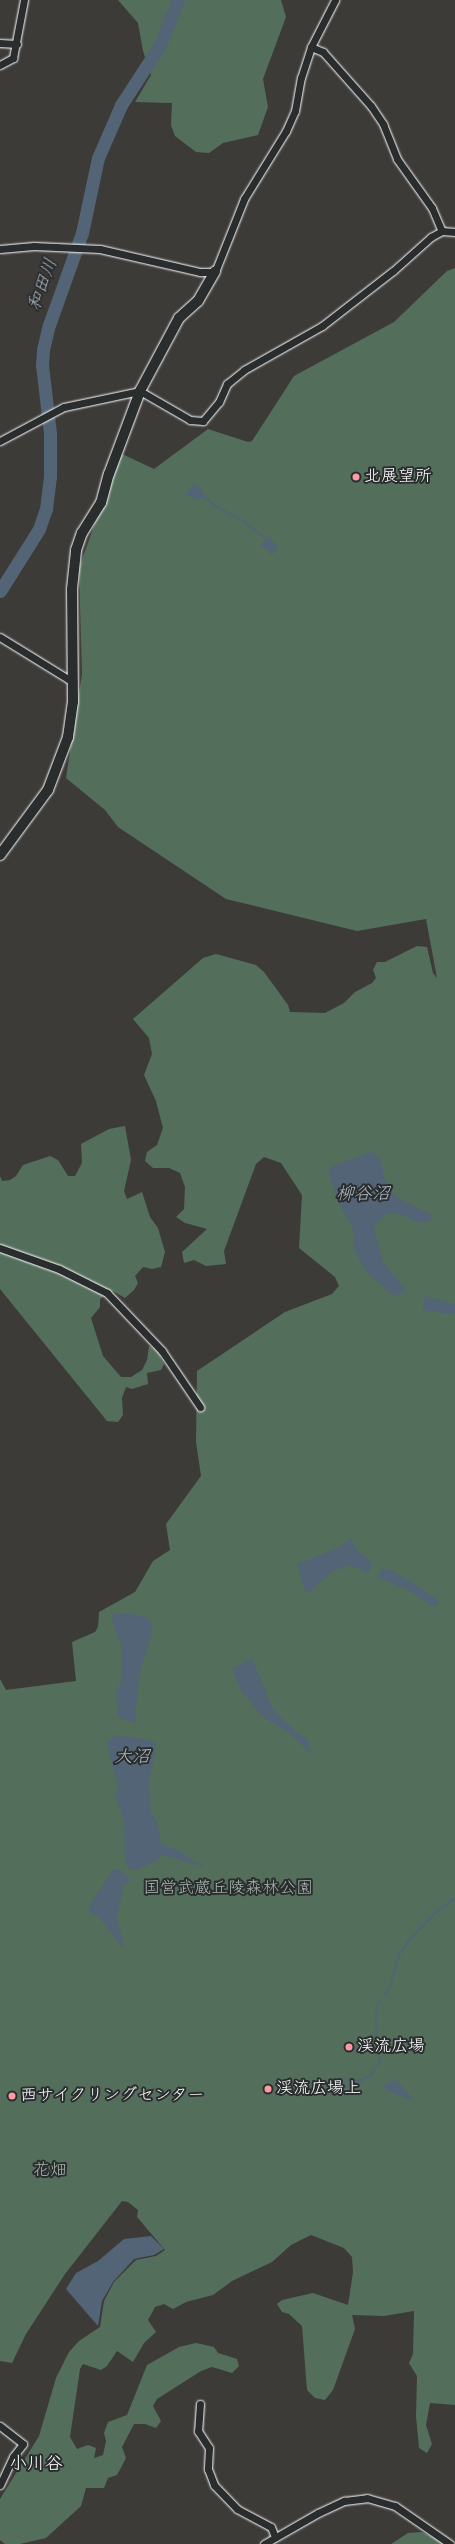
<!DOCTYPE html>
<html>
<head>
<meta charset="utf-8">
<style>
	body { margin:0 }
	#map { position:relative; width:455px; height:2544px; overflow:hidden; background:#3d3b38; font-family:"Indie Flower","Klee One",sans-serif }
	div>[style] { position:absolute }
	[style*='--x'] { left:calc(var(--x)*1px); top:calc(var(--y)*1px); width:calc(var(--w)*1px); rotate:calc(var(--a)*1deg) }
	.green>* { inset:0; background:#546e5c }
	.water>* { inset:0; background:#526475 }
	.stream>* { height:2px; margin:-1px; padding:0 1px; transform-origin:1px; border-radius:1px; background:#526475 }
	.river>* { height:13px; margin:-6.5px; padding:0 6.5px; transform-origin:6.5px; border-radius:6.5px; background:#526475 }
	.roads { filter:drop-shadow(0 0 1px #fff) drop-shadow(0 0 1px #fff) }
	.street>* { height:7px; margin:-3.5px; padding:0 3.5px; transform-origin:3.5px; border-radius:3.5px; background:#2a2d2e }
	.secondary>* { height:10px; margin:-5px; padding:0 5px; transform-origin:5px; border-radius:5px; background:#2a2d2e }
	.dots>* { width:11px; height:11px; translate:-50% -50%; box-sizing:border-box; border:2px solid #2a2d2e; border-radius:50% }
	span { translate:-50% -50%; white-space:nowrap; text-align:center; line-height:1.15; -webkit-text-stroke:4px #2a2d2e; paint-order:stroke }
	.poi-label { font-size:17px; color:#fff }
	.left { translate:0 -50%; text-align:left }
	.park-label { font-size:17px; color:#aab6ae }
	.water-label { font-size:18px; color:#b1b9c1; font-style:italic }
	.neighbourhood-label { font-size:18px; color:#fff }
</style>
</head>
<body>
<div id="map">
	<div class="green">
		<i style="clip-path:polygon(118px 0,281px 0,286px 17px,263px 79px,268px 107px,258px 135px,223px 143px,209px 153px,196px 152px,175px 136px,171px 125px,172px 103px,135px 102px,151px 75px,143px 51px,138px 23px)"></i>
		<i style="clip-path:polygon(455px 268px,455px 2405px,430px 2403px,426px 2425px,432px 2444px,427px 2453px,419px 2448px,416px 2416px,417px 2376px,409px 2363px,413px 2354px,414px 2311px,384px 2316px,352px 2315px,355px 2329px,333px 2390px,325px 2400px,315px 2398px,307px 2390px,302px 2326px,289px 2314px,282px 2312px,277px 2304px,282px 2300px,313px 2293px,348px 2305px,353px 2272px,352px 2257px,344px 2248px,311px 2235px,291px 2245px,272px 2262px,232px 2281px,213px 2295px,186px 2302px,173px 2309px,164px 2304px,155px 2307px,148px 2320px,156px 2332px,144px 2343px,133px 2362px,117px 2351px,107px 2366px,101px 2370px,83px 2364px,80px 2369px,70px 2437px,77px 2449px,88px 2445px,96px 2448px,94px 2458px,103px 2455px,106px 2441px,104px 2433px,108px 2422px,127px 2415px,147px 2365px,179px 2347px,196px 2343px,214px 2347px,218px 2353px,237px 2359px,239px 2366px,232px 2373px,212px 2367px,201px 2371px,157px 2399px,153px 2406px,161px 2421px,156px 2428px,145px 2424px,134px 2424px,122px 2447px,126px 2458px,117px 2475px,108px 2478px,104px 2488px,86px 2488px,81px 2506px,46px 2538px,20px 2544px,5px 2544px,0 2540px,0 2499px,39px 2436px,56px 2378px,69px 2352px,79px 2341px,100px 2327px,104px 2301px,114px 2282px,136px 2260px,156px 2256px,165px 2250px,137px 2217px,138px 2210px,128px 2202px,122px 2201px,65px 2274px,26px 2334px,12px 2363px,0 2361px,0 1679px,6px 1690px,76px 1681px,72px 1642px,95px 1632px,98px 1627px,99px 1612px,135px 1592px,153px 1561px,170px 1550px,166px 1524px,201px 1476px,196px 1442px,197px 1371px,285px 1312px,332px 1294px,339px 1286px,335px 1277px,299px 1248px,302px 1195px,281px 1163px,264px 1157px,256px 1164px,224px 1251px,226px 1264px,206px 1266px,194px 1260px,184px 1263px,182px 1252px,207px 1229px,185px 1223px,176px 1217px,184px 1209px,185px 1187px,180px 1173px,169px 1168px,153px 1168px,145px 1161px,147px 1152px,157px 1145px,163px 1128px,156px 1101px,144px 1075px,152px 1054px,149px 1038px,133px 1019px,203px 958px,216px 954px,256px 965px,264px 972px,288px 1005px,290px 1012px,325px 1013px,344px 1003px,355px 992px,372px 983px,376px 978px,373px 970px,377px 962px,385px 962px,417px 946px,427px 947px,433px 973px,437px 978px,426px 919px,357px 931px,226px 899px,118px 827px,105px 810px,66px 778px,82px 674px,79px 568px,120px 453px,154px 469px,208px 429px,248px 442px,252px 441px,294px 376px,394px 322px,447px 271px)"></i>
		<i style="clip-path:polygon(125px 1126px,131px 1160px,124px 1191px,127px 1199px,142px 1192px,150px 1217px,158px 1228px,165px 1252px,161px 1267px,152px 1269px,143px 1267px,135px 1276px,138px 1283px,134px 1290px,125px 1298px,113px 1291px,100px 1299px,100px 1307px,91px 1318px,103px 1356px,121px 1377px,131px 1377px,142px 1370px,147px 1360px,149px 1346px,156px 1349px,164px 1364px,161px 1370px,147px 1373px,148px 1384px,132px 1389px,126px 1387px,122px 1398px,123px 1415px,118px 1422px,107px 1421px,0 1289px,0 1176px,2px 1181px,10px 1180px,16px 1176px,23px 1165px,50px 1156px,58px 1160px,68px 1176px,75px 1176px,82px 1163px,81px 1144px,109px 1129px)"></i>
		<i style="clip-path:polygon(422px 2532px,447px 2544px,391px 2544px,408px 2533px)"></i>
	</div>
	<div class="water">
		<i style="clip-path:polygon(194px 483px,202px 490px,204px 496px,199px 500px,185px 495px)"></i>
		<i style="clip-path:polygon(269px 536px,278px 548px,272px 555px,261px 545px)"></i>
		<i style="clip-path:polygon(371px 1152px,380px 1157px,384px 1178px,396px 1197px,432px 1215px,430px 1221px,421px 1223px,399px 1214px,386px 1214px,374px 1227px,383px 1262px,405px 1289px,404px 1292px,394px 1296px,368px 1274px,363px 1267px,353px 1247px,354px 1231px,339px 1204px,328px 1171px,333px 1166px)"></i>
		<i style="clip-path:polygon(424px 1296px,455px 1304px,455px 1314px,426px 1311px,423px 1308px)"></i>
		<i style="clip-path:polygon(351px 1538px,356px 1549px,372px 1563px,369px 1573px,349px 1565px,333px 1571px,308px 1593px,305px 1591px,297px 1564px,336px 1549px)"></i>
		<i style="clip-path:polygon(381px 1569px,388px 1569px,414px 1583px,437px 1600px,438px 1605px,434px 1607px,408px 1590px,377px 1577px)"></i>
		<i style="clip-path:polygon(120px 1613px,144px 1616px,150px 1621px,153px 1631px,140px 1670px,135px 1717px,137px 1724px,118px 1717px,116px 1694px,121px 1681px,121px 1644px,112px 1621px,113px 1614px)"></i>
		<i style="clip-path:polygon(252px 1658px,273px 1709px,292px 1728px,307px 1739px,312px 1755px,288px 1732px,263px 1717px,242px 1692px,232px 1669px)"></i>
		<i style="clip-path:polygon(115px 1735px,154px 1741px,156px 1745px,149px 1782px,151px 1813px,156px 1819px,161px 1844px,180px 1851px,191px 1860px,205px 1866px,204px 1867px,161px 1854px,158px 1860px,136px 1870px,130px 1869px,125px 1862px,124px 1820px,115px 1795px,118px 1787px,108px 1749px,108px 1742px)"></i>
		<i style="clip-path:polygon(113px 1869px,119px 1869px,131px 1880px,123px 1887px,117px 1919px,125px 1947px,121px 1946px,99px 1917px,89px 1912px,89px 1907px)"></i>
		<i style="clip-path:polygon(396px 2080px,399px 2083px,415px 2101px,390px 2092px,382px 2086px)"></i>
		<i style="clip-path:polygon(151px 2236px,164px 2249px,154px 2255px,134px 2259px,113px 2282px,102px 2301px,98px 2326px,66px 2289px,76px 2273px,98px 2261px,124px 2239px)"></i>
	</div>
	<div class="stream">
		<i style="--x:204;--y:496;--w:15;--a:42"></i>
		<i style="--x:215;--y:506;--w:34;--a:28"></i>
		<i style="--x:245;--y:522;--w:27;--a:39"></i>
		<i style="--x:384;--y:1997;--w:13;--a:-61"></i>
		<i style="--x:390;--y:1986;--w:32;--a:-74"></i>
		<i style="--x:399;--y:1955;--w:18;--a:-56"></i>
		<i style="--x:409;--y:1940;--w:39;--a:-46"></i>
		<i style="--x:436;--y:1912;--w:22;--a:-36"></i>
		<i style="--x:341;--y:2088;--w:11;--a:-52"></i>
		<i style="--x:348;--y:2079;--w:14;--a:8"></i>
		<i style="--x:311;--y:2093;--w:13;--a:-18"></i>
		<i style="--x:323;--y:2089;--w:11;--a:15"></i>
		<i style="--x:334;--y:2092;--w:39;--a:-24"></i>
		<i style="--x:370;--y:2076;--w:18;--a:-56"></i>
		<i style="--x:380;--y:2061;--w:16;--a:-101"></i>
		<i style="--x:377;--y:2045;--w:34;--a:-92"></i>
		<i style="--x:376;--y:2011;--w:10;--a:-73"></i>
	</div>
	<div class="river">
		<i style="--x:0;--y:591;--w:73;--a:-57.8"></i>
		<i style="--x:39;--y:529;--w:21;--a:-71"></i>
		<i style="--x:46;--y:509;--w:32;--a:-83"></i>
		<i style="--x:50;--y:477;--w:44;--a:-90"></i>
		<i style="--x:50;--y:433;--w:68;--a:-96.7"></i>
		<i style="--x:42;--y:365;--w:15;--a:-86"></i>
		<i style="--x:43;--y:350;--w:26;--a:-77"></i>
		<i style="--x:49;--y:325;--w:98;--a:-70.3"></i>
		<i style="--x:82;--y:233;--w:77;--a:-78"></i>
		<i style="--x:98;--y:158;--w:58;--a:-66.5"></i>
		<i style="--x:121;--y:105;--w:72;--a:-57"></i>
		<i style="--x:160;--y:45;--w:48;--a:-68.2"></i>
	</div>
	<div class="roads">
		<div class="street">
			<i style="--x:0;--y:43;--w:17;--a:3"></i>
			<i style="--x:311;--y:47;--w:13;--a:23"></i>
			<i style="--x:323;--y:52;--w:72;--a:48.4"></i>
			<i style="--x:371;--y:106;--w:22;--a:56"></i>
			<i style="--x:383;--y:124;--w:38;--a:68"></i>
			<i style="--x:397;--y:159;--w:60;--a:54.5"></i>
			<i style="--x:432;--y:208;--w:25;--a:67"></i>
			<i style="--x:0;--y:65;--w:15;--a:-28"></i>
			<i style="--x:13;--y:58;--w:59;--a:-79.3"></i>
			<i style="--x:0;--y:249;--w:34;--a:-5"></i>
			<i style="--x:34;--y:246;--w:66;--a:2.6"></i>
			<i style="--x:100;--y:249;--w:103;--a:13"></i>
			<i style="--x:200;--y:272;--w:15;--a:0"></i>
			<i style="--x:215;--y:272;--w:79;--a:-68.3"></i>
			<i style="--x:244;--y:199;--w:80;--a:-58.3"></i>
			<i style="--x:286;--y:131;--w:22;--a:-66"></i>
			<i style="--x:295;--y:111;--w:34;--a:-80"></i>
			<i style="--x:301;--y:78;--w:33;--a:-72"></i>
			<i style="--x:311;--y:47;--w:53;--a:-62.9"></i>
			<i style="--x:0;--y:441;--w:72;--a:-28"></i>
			<i style="--x:64;--y:407;--w:78;--a:-11.9"></i>
			<i style="--x:140;--y:391;--w:58;--a:30.1"></i>
			<i style="--x:190;--y:420;--w:13;--a:4"></i>
			<i style="--x:203;--y:421;--w:25;--a:-50"></i>
			<i style="--x:219;--y:402;--w:20;--a:-66"></i>
			<i style="--x:227;--y:384;--w:22;--a:-39"></i>
			<i style="--x:244;--y:370;--w:90;--a:-29.4"></i>
			<i style="--x:322;--y:326;--w:90;--a:-37.8"></i>
			<i style="--x:393;--y:271;--w:51;--a:-41.8"></i>
			<i style="--x:431;--y:237;--w:13;--a:-29"></i>
			<i style="--x:442;--y:231;--w:13;--a:4"></i>
			<i style="--x:0;--y:637;--w:86;--a:31.7"></i>
			<i style="--x:0;--y:1248;--w:63;--a:19.6"></i>
			<i style="--x:59;--y:1269;--w:54;--a:26.6"></i>
			<i style="--x:107;--y:1293;--w:80;--a:46.5"></i>
			<i style="--x:162;--y:1351;--w:68;--a:55.8"></i>
			<i style="--x:200;--y:2404;--w:27;--a:94"></i>
			<i style="--x:198;--y:2431;--w:20;--a:57"></i>
			<i style="--x:209;--y:2448;--w:21;--a:93"></i>
			<i style="--x:208;--y:2469;--w:17;--a:69"></i>
			<i style="--x:214;--y:2485;--w:33;--a:46"></i>
			<i style="--x:237;--y:2509;--w:38;--a:28"></i>
			<i style="--x:271;--y:2527;--w:11;--a:68"></i>
			<i style="--x:0;--y:2426;--w:29;--a:38"></i>
			<i style="--x:23;--y:2444;--w:16;--a:128"></i>
			<i style="--x:13;--y:2457;--w:31;--a:115"></i>
			<i style="--x:264;--y:2544;--w:62;--a:-29.9"></i>
			<i style="--x:318;--y:2513;--w:29;--a:-25"></i>
			<i style="--x:344;--y:2501;--w:23;--a:-7"></i>
			<i style="--x:367;--y:2498;--w:29;--a:16"></i>
			<i style="--x:395;--y:2506;--w:67;--a:34.6"></i>
		</div>
		<div class="secondary">
			<i style="--x:0;--y:855;--w:81;--a:-53.6"></i>
			<i style="--x:48;--y:790;--w:57;--a:-69.3"></i>
			<i style="--x:68;--y:737;--w:35;--a:-82"></i>
			<i style="--x:73;--y:702;--w:113;--a:-90.5"></i>
			<i style="--x:72;--y:589;--w:39;--a:-84"></i>
			<i style="--x:76;--y:550;--w:18;--a:-71"></i>
			<i style="--x:82;--y:533;--w:36;--a:-58"></i>
			<i style="--x:101;--y:503;--w:30;--a:-75"></i>
			<i style="--x:109;--y:474;--w:89;--a:-69.5"></i>
			<i style="--x:140;--y:391;--w:83;--a:-61.9"></i>
			<i style="--x:179;--y:318;--w:25;--a:-42"></i>
			<i style="--x:198;--y:301;--w:34;--a:-60"></i>
		</div>
	</div>
	<div class="dots">
		<i style="left:356px;top:477px;background:#ff9aa2"></i>
		<i style="left:349px;top:2047px;background:#ff9aa2"></i>
		<i style="left:268px;top:2089px;background:#ff9aa2"></i>
		<i style="left:12px;top:2096px;background:#ff9aa2"></i>
	</div>
	<div class="poi-label">
		<span class="left" style="left:364px;top:477px">北展望所</span>
		<span class="left" style="left:357px;top:2047px">渓流広場</span>
		<span class="left" style="left:276px;top:2089px">渓流広場上</span>
		<span class="left" style="left:20px;top:2096px">西サイクリングセンター</span>
	</div>
	<div class="park-label">
		<span style="left:228px;top:1889px">国営武蔵丘陵森林公園</span>
		<span style="left:50px;top:2171px">花畑</span>
	</div>
	<div class="water-label">
		<span style="left:44px;top:285px;rotate:-70deg">和田川</span>
		<span style="left:363px;top:1195px">柳谷沼</span>
		<span style="left:132px;top:1758px">大沼</span>
	</div>
	<div class="neighbourhood-label">
		<span style="left:36px;top:2465px">小川谷</span>
	</div>
</div>
</body>
</html>
